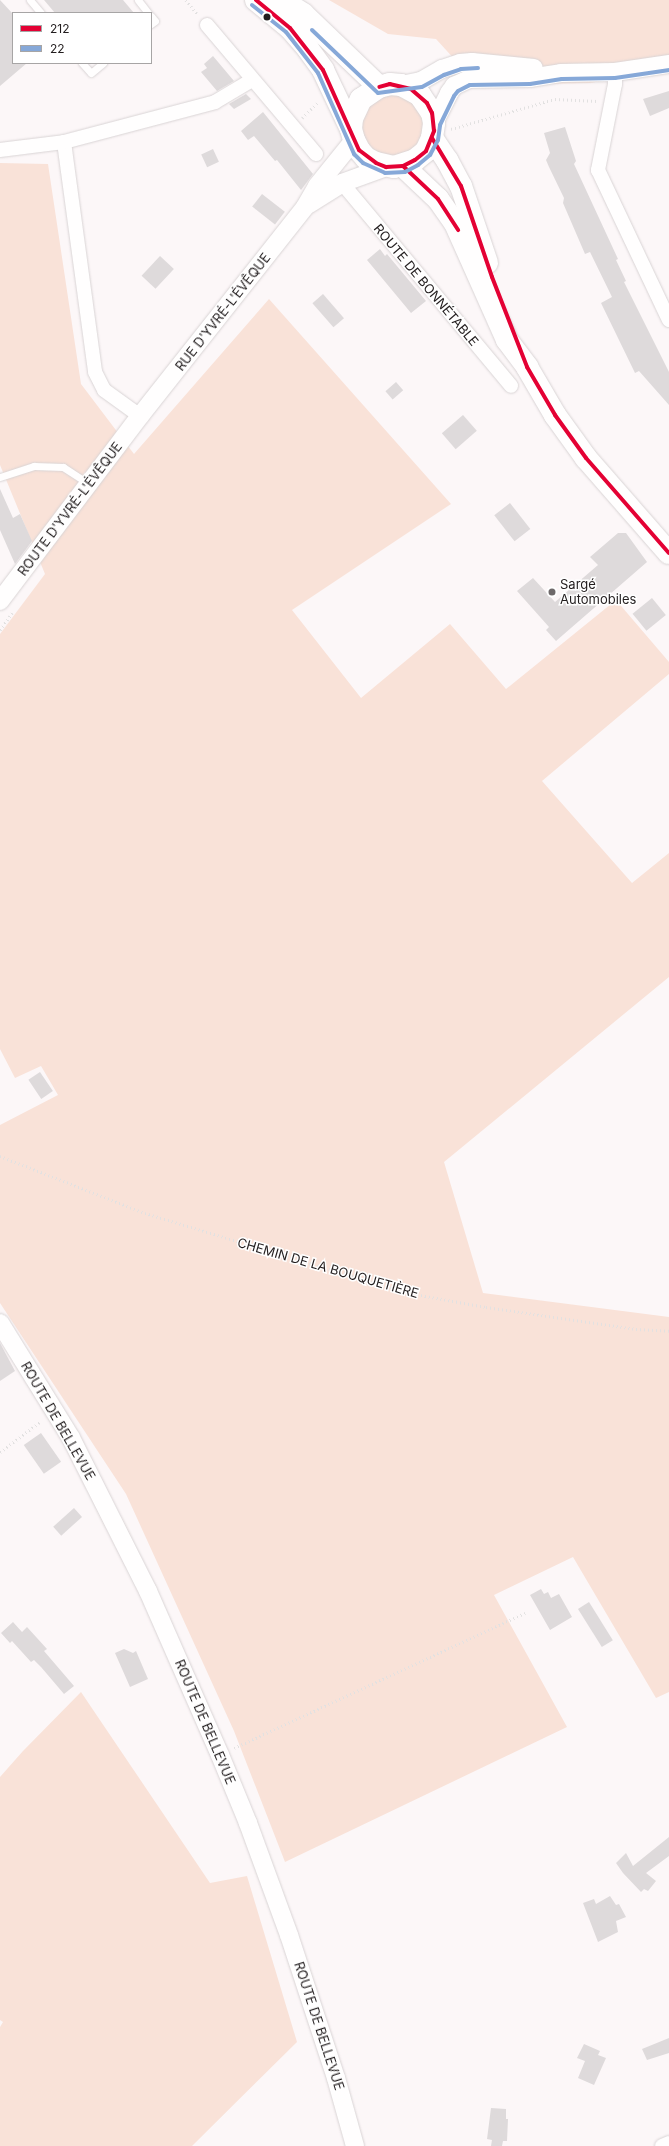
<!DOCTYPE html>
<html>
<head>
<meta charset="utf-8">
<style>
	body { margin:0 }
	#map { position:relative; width:669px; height:2146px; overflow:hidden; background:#fcf7f8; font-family:Inter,sans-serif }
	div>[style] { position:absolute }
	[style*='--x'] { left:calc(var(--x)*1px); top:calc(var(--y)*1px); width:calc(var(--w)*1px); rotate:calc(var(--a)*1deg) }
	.green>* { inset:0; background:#f9e2d8 }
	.building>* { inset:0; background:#dedadb; transform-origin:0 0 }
	.path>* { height:2.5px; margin-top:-1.25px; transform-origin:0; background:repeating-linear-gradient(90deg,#e2e1e1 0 1px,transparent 0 4px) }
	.roads { filter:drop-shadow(0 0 1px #d9d4d5) drop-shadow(0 0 1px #d9d4d5) }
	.service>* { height:7px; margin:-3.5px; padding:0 3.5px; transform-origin:3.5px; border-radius:3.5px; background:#fffefe }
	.minor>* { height:14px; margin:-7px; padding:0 7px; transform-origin:7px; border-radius:7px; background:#fffefe }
	.tertiary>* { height:18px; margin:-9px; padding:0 9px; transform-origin:9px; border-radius:9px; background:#fffefe }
	.primary>* { height:22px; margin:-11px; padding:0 11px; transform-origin:11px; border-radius:11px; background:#fffefe }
	.bus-1>* { height:4px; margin:-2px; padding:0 2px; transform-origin:2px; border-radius:2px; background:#e40134 }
	.bus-2>* { height:4px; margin:-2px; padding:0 2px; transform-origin:2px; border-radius:2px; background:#86a8d8 }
	.dots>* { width:11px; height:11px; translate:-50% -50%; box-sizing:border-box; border:2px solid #fff; border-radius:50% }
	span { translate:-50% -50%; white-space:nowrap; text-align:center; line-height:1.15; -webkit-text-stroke:3px #fff; paint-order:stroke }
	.street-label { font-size:13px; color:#221d1e }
	.poi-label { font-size:13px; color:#221d1e }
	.left { translate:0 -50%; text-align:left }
	.legend { position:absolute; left:12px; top:12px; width:140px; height:52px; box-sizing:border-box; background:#fff; border:1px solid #a7a5a5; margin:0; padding:5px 7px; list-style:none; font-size:12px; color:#221d1e }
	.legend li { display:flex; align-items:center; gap:8px; height:20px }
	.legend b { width:20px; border:1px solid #a7a5a5 }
</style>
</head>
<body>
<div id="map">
	<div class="green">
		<i style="clip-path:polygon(329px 0,669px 0,669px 69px,590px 83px,478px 85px,436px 39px,388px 34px)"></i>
		<i style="clip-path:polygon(380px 93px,412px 97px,427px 127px,418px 149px,397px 160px,365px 148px,359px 117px)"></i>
		<i style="clip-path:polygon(0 163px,48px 164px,81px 384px,134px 454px,269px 299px,451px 504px,292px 610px,361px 698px,450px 624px,506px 689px,616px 600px,669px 662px,669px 674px,542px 781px,632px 883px,669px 853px,669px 977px,444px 1162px,483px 1293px,669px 1317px,669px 1692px,656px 1698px,573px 1557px,494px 1595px,567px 1727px,285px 1862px,234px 1731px,126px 1494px,0 1303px,0 1125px,58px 1095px,41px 1066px,15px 1078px,0 1049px,0 634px,45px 574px,0 465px)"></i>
		<i style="clip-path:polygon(81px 1692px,210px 1883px,247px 1876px,297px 2042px,192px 2146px,0 2146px,0 2027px,3px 2022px,0 2020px,0 1777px,23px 1751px)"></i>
	</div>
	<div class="building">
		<i style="clip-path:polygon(0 0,13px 14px,13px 63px,27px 63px,0 86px)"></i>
		<i style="clip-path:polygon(44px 0,123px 0,134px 13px,55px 13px)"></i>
		<i style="clip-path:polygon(213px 56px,234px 81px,217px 91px,201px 72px,207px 68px,204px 64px)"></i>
		<i style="clip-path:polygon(669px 91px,669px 108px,650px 116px,643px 99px)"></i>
		<i style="clip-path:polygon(246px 94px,251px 99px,234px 109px,229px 104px)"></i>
		<i style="clip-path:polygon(263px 112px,313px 174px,301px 190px,277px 160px,275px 161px,254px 136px,248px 140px,241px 131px)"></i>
		<i style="clip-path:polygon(565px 127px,576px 161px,574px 164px,618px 259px,616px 260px,626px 281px,624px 282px,669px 372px,669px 405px,639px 371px,635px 373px,601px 303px,612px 297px,590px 252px,585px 254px,563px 203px,564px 198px,549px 167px,546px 160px,550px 153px,544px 133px)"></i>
		<i style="left:213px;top:149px;width:14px;height:13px;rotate:65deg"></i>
		<i style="left:262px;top:194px;width:29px;height:16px;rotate:38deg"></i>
		<i style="clip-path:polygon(380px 249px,385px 256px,387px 254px,426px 301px,411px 313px,367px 260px)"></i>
		<i style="left:160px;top:256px;width:19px;height:27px;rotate:43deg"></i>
		<i style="left:323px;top:294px;width:32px;height:14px;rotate:49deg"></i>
		<i style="left:396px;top:382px;width:11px;height:14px;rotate:49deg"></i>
		<i style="left:463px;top:415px;width:21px;height:28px;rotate:49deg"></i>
		<i style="clip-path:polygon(0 489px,13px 518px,20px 514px,32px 541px,15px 564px,0 530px)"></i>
		<i style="left:510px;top:503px;width:33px;height:20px;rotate:52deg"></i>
		<i style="clip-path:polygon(618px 533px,626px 533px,647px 562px,556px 641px,546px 630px,549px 627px,517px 591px,533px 578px,555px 602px,598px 565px,590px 557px)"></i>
		<i style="left:652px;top:598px;width:22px;height:25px;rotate:51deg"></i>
		<i style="left:40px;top:1072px;width:23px;height:14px;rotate:56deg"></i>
		<i style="clip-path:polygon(0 1343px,15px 1371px,0 1381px)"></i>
		<i style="left:41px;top:1433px;width:35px;height:21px;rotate:55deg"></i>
		<i style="left:74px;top:1508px;width:12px;height:28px;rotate:48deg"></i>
		<i style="clip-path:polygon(541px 1589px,544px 1594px,548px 1592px,551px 1598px,559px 1594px,572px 1617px,550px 1630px,530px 1595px)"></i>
		<i style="left:589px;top:1602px;width:45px;height:13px;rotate:58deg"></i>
		<i style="clip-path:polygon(13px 1622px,22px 1632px,27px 1627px,47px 1649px,44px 1651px,74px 1686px,64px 1694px,41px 1667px,34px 1660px,31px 1662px,12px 1641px,10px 1643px,1px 1633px)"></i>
		<i style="clip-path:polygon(124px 1649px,133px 1653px,136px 1651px,148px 1679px,130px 1687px,115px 1653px)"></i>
		<i style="clip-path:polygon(669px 1837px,669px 1856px,646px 1873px,656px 1881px,648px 1891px,644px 1889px,641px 1892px,623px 1873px,616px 1863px,626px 1853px,633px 1866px)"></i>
		<i style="clip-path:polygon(610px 1896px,616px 1905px,619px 1904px,626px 1917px,616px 1921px,618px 1932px,598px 1942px,583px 1903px,594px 1899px,596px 1904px)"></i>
		<i style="clip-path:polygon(669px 2038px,669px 2053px,647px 2060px,642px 2049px)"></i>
		<i style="clip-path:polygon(584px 2044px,600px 2051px,598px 2055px,606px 2058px,594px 2085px,578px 2078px,585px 2061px,577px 2058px)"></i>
		<i style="clip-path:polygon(491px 2108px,506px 2109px,506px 2119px,508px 2119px,507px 2141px,503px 2141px,502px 2146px,491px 2146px,492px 2140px,487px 2139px)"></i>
	</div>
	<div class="path">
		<i style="--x:186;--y:0;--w:19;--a:51"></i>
		<i style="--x:302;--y:118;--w:23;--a:-45"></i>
		<i style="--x:451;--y:129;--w:108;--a:-16.1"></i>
		<i style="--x:555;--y:99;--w:42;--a:2.7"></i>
		<i style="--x:0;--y:630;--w:21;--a:-55"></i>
		<i style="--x:0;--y:1156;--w:156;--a:21.5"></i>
		<i style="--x:145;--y:1213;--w:276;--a:16.9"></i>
		<i style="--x:409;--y:1293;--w:78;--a:10.3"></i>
		<i style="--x:486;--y:1307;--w:152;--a:8.3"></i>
		<i style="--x:636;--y:1329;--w:33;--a:3"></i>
		<i style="--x:0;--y:1452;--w:51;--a:-37.1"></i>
		<i style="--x:234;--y:1748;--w:321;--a:-24.9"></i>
	</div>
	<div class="roads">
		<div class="service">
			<i style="--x:30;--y:0;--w:17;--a:50"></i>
			<i style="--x:138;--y:0;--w:16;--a:52"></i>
			<i style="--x:151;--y:16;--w:6;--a:51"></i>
			<i style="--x:155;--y:21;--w:5;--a:143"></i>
			<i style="--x:82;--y:63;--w:13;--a:48"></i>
			<i style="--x:91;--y:73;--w:16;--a:-40"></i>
			<i style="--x:0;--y:477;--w:36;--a:-18"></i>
			<i style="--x:34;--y:466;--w:29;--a:2"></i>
			<i style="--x:63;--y:467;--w:31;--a:33"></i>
		</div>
		<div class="minor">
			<i style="--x:207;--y:25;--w:169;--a:49.8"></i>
			<i style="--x:615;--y:72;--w:12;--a:90"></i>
			<i style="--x:615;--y:84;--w:88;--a:101.2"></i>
			<i style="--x:598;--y:170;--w:166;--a:64.7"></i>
			<i style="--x:64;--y:142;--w:232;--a:82.3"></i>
			<i style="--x:95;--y:372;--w:20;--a:63"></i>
			<i style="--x:104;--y:390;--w:44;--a:35.8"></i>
			<i style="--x:0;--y:150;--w:64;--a:-7.1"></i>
			<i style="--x:64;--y:142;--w:156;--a:-14.8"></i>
			<i style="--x:215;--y:102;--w:43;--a:-30.7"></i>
			<i style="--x:342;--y:183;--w:264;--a:50.2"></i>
			<i style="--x:662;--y:2146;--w:8;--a:-23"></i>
		</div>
		<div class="tertiary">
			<i style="--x:401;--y:85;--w:20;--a:-11"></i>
			<i style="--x:421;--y:81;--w:24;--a:-30"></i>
			<i style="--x:442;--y:69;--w:19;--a:-18"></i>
			<i style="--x:460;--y:63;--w:12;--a:-5"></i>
			<i style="--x:472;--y:62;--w:62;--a:5.5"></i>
			<i style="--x:434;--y:123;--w:34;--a:-63"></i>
			<i style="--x:449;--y:93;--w:9;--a:-54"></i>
			<i style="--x:454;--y:86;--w:17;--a:-25"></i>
			<i style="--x:469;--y:79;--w:61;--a:-0.9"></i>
			<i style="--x:530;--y:78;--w:31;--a:-9"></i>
			<i style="--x:561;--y:73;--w:54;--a:-1.1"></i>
			<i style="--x:615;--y:72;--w:55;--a:-8.4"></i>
			<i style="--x:309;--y:204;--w:39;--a:-32"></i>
			<i style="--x:342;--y:183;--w:47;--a:-20"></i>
			<i style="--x:0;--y:601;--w:232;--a:-52.9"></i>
			<i style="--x:140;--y:416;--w:266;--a:-51.7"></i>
			<i style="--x:305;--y:207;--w:24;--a:-60"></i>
			<i style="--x:317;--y:186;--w:59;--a:-51.2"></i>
			<i style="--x:0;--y:1323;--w:135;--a:58.3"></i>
			<i style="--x:71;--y:1438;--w:171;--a:63.3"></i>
			<i style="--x:148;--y:1591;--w:179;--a:66.3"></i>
			<i style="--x:220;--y:1755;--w:74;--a:67.6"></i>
			<i style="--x:248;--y:1823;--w:119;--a:69.9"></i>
			<i style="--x:289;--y:1935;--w:151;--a:71.8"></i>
			<i style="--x:336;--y:2078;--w:71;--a:74.4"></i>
		</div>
		<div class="primary">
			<i style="--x:256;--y:0;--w:44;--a:39.5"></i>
			<i style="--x:290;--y:28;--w:28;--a:49"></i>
			<i style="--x:308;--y:49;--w:26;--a:54"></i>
			<i style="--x:323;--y:70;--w:65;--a:64.6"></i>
			<i style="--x:351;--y:129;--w:11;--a:75"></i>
			<i style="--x:354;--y:140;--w:11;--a:63"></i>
			<i style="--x:359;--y:150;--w:11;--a:49"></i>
			<i style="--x:366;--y:158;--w:11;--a:27"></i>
			<i style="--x:376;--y:163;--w:18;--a:13"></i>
			<i style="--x:394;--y:167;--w:22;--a:-18"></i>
			<i style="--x:415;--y:160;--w:14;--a:-39"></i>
			<i style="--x:426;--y:151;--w:14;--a:-65"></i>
			<i style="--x:432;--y:138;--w:15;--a:-82"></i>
			<i style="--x:434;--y:123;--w:10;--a:-101"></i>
			<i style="--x:432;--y:113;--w:22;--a:-124"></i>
			<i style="--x:420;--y:95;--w:21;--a:-152"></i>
			<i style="--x:401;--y:85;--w:11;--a:-175"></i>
			<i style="--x:390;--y:84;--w:11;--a:165"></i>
			<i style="--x:379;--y:87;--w:22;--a:146"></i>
			<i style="--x:361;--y:99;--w:21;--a:115"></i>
			<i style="--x:352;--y:118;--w:11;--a:95"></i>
			<i style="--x:281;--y:0;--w:26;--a:32"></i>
			<i style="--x:303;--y:14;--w:105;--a:43.8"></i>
			<i style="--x:432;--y:138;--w:27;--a:56"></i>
			<i style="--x:447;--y:160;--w:30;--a:62"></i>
			<i style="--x:461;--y:186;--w:81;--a:71.3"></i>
			<i style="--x:403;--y:166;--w:48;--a:43.3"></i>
			<i style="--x:438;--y:199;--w:29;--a:55"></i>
			<i style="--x:455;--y:223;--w:128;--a:66"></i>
			<i style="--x:507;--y:340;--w:34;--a:53"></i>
			<i style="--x:527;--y:367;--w:56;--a:59.7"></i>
			<i style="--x:555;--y:415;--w:53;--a:54.2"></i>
			<i style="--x:586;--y:458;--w:126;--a:48.9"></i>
		</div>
	</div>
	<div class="bus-1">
		<i style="--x:256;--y:0;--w:44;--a:39.5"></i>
		<i style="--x:290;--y:28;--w:53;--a:51.8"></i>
		<i style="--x:323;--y:70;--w:88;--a:65.8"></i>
		<i style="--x:359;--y:150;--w:21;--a:37"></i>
		<i style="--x:376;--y:163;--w:11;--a:22"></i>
		<i style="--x:386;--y:167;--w:17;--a:-3"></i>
		<i style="--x:403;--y:166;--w:13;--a:-27"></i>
		<i style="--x:415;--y:160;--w:14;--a:-39"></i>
		<i style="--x:426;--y:151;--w:22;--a:-68"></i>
		<i style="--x:434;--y:131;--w:18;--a:-96"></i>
		<i style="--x:432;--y:113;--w:11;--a:-117"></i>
		<i style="--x:427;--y:103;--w:21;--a:-139"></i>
		<i style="--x:411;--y:89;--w:22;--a:-167"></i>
		<i style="--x:390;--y:84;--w:11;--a:165"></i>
		<i style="--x:432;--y:138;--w:56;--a:58.9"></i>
		<i style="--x:461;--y:186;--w:96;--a:71.2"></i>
		<i style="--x:492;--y:277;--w:97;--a:68.7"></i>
		<i style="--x:527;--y:367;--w:56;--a:59.7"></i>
		<i style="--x:555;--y:415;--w:53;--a:54.2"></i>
		<i style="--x:586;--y:458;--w:126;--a:48.9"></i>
		<i style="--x:403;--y:166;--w:48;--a:43.3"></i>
		<i style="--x:438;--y:199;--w:37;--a:57"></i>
	</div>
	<div class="bus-2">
		<i style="--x:252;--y:5;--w:43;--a:38.5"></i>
		<i style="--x:286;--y:32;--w:52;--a:52"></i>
		<i style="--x:318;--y:73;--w:89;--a:66"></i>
		<i style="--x:354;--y:154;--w:13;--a:45"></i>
		<i style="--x:363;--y:163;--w:24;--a:24"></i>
		<i style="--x:385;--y:173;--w:20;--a:-3"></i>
		<i style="--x:405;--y:172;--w:15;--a:-28"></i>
		<i style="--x:418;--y:165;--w:16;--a:-40"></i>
		<i style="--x:430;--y:155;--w:17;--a:-62"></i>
		<i style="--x:438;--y:140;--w:15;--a:-82"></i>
		<i style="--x:440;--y:125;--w:32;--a:-64"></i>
		<i style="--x:454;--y:96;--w:6;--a:-51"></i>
		<i style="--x:458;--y:91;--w:13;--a:-27"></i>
		<i style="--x:470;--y:85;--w:60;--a:-1"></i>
		<i style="--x:530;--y:84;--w:32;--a:-9"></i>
		<i style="--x:562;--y:79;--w:53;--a:-1.1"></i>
		<i style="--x:615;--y:78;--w:55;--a:-8.4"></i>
		<i style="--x:312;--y:30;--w:91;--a:43.7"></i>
		<i style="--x:378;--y:93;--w:44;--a:-7.8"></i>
		<i style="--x:422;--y:87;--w:25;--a:-29"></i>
		<i style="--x:444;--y:75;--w:18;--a:-19"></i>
		<i style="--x:461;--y:69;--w:17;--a:-3"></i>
	</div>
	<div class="dots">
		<i style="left:267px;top:17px;background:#221d1e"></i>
		<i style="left:552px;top:592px;background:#6e696a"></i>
	</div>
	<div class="street-label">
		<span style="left:426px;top:285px;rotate:50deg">ROUTE DE BONNÉTABLE</span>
		<span style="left:223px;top:312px;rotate:-52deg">RUE D'YVRÉ-L'ÉVÊQUE</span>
		<span style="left:70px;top:509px;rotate:-53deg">ROUTE D'YVRÉ-L'ÉVÊQUE</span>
		<span style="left:328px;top:1268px;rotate:16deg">CHEMIN DE LA BOUQUETIÈRE</span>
		<span style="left:58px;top:1421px;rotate:60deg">ROUTE DE BELLEVUE</span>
		<span style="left:205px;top:1722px;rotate:67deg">ROUTE DE BELLEVUE</span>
		<span style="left:319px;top:2026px;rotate:72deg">ROUTE DE BELLEVUE</span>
	</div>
	<div class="poi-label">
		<span class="left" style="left:560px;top:592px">Sargé<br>Automobiles</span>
	</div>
	<ul class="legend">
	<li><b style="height:5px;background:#e40134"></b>212</li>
	<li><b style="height:5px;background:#86a8d8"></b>22</li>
	</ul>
</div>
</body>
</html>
